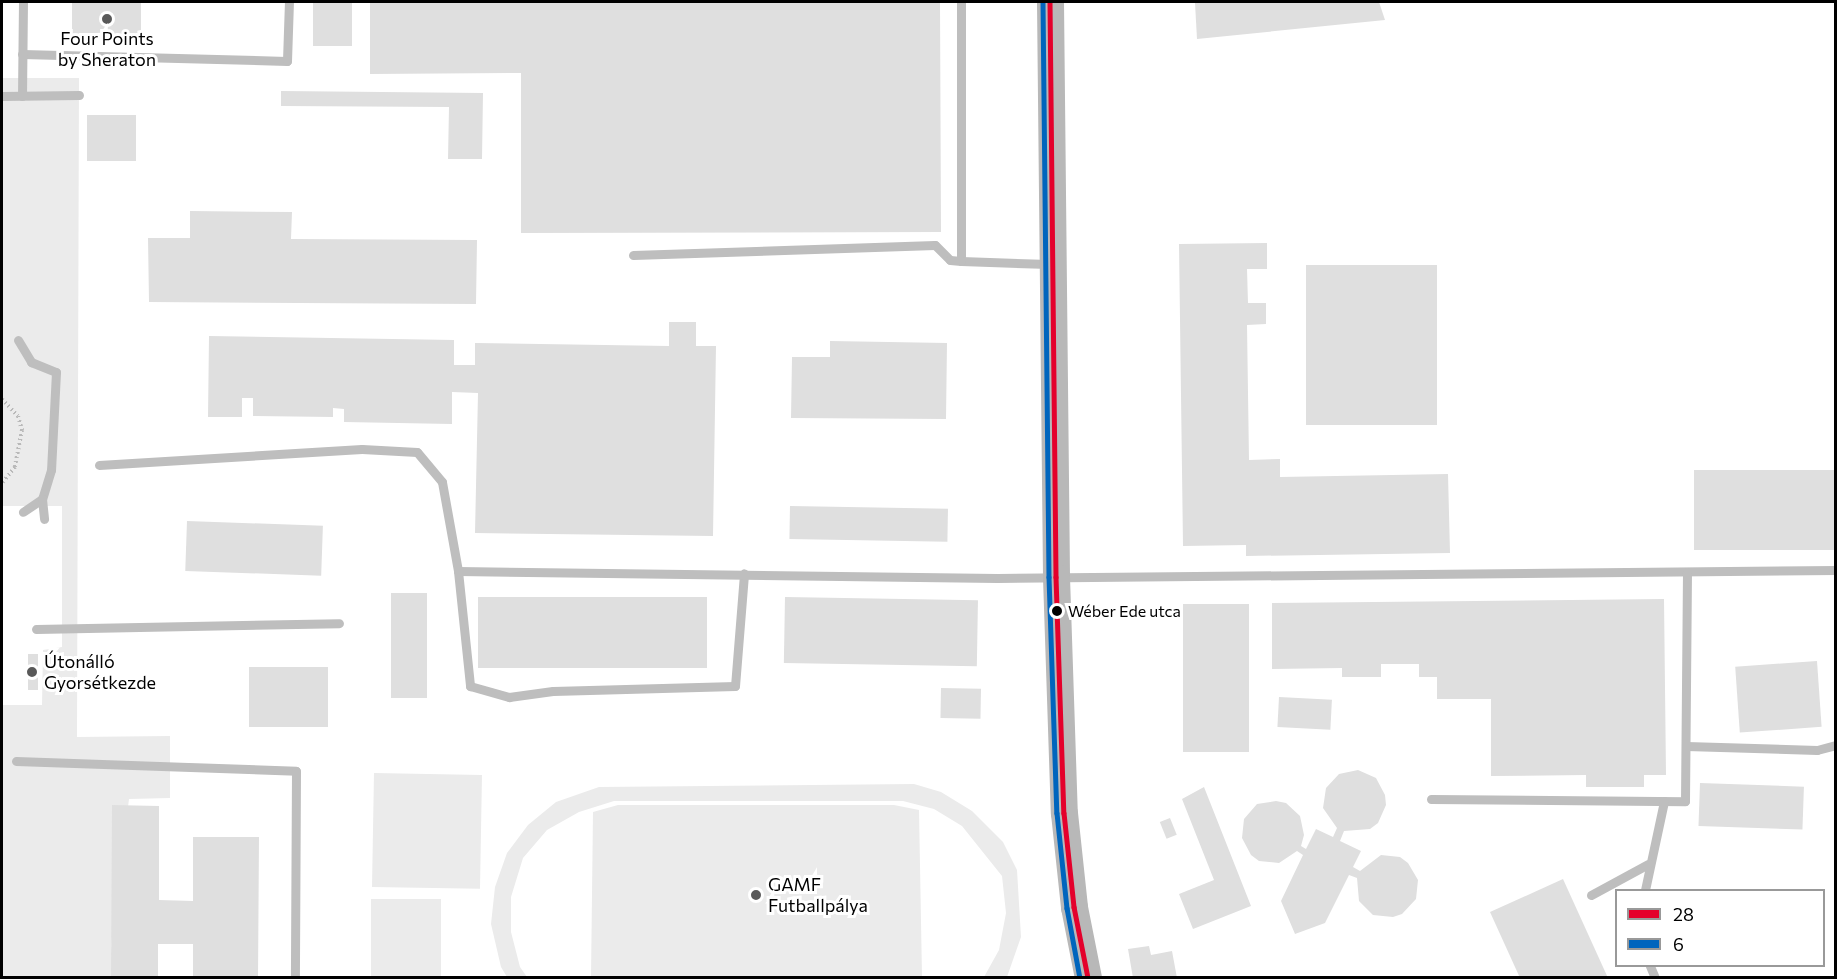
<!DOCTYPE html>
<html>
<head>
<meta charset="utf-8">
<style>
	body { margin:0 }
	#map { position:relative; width:1837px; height:979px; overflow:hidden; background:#fff; font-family:Commissioner,sans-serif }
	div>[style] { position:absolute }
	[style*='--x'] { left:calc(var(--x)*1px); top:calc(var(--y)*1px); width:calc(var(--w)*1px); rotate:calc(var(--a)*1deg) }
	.green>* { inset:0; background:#ebebeb; transform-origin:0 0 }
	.building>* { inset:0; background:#dfdfdf; transform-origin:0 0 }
	.path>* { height:4px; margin-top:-2px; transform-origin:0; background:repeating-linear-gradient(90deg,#b9b9b9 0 1.5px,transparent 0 4.5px) }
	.lane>* { height:9px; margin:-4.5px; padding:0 4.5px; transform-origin:4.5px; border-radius:4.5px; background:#bebebe }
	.secondary>* { height:27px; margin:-13.5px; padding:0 13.5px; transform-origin:13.5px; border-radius:13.5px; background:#b8b8b8 }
	.bus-1>* { height:4.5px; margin:-2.25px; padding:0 2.25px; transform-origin:2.25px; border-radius:2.25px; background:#e4002b }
	.bus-2>* { height:4.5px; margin:-2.25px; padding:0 2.25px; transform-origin:2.25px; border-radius:2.25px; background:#0065bd }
	.dots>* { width:16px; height:16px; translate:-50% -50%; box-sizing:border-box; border:3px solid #fff; border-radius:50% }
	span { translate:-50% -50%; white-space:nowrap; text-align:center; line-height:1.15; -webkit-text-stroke:6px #fff; paint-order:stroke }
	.bus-label { font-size:16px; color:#000 }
	.left { translate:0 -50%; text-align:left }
	.poi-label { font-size:18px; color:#000 }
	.frame { position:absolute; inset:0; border:3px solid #000; pointer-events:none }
	.legend { position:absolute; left:1615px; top:889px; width:210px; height:78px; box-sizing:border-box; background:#fff; border:2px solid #999; margin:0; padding:8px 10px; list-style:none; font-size:18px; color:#000 }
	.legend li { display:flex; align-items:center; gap:12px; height:30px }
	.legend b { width:30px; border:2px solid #999 }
</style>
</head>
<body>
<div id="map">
	<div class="green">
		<i style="clip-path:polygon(2px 78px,79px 78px,77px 737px,170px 736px,170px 798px,129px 799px,111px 945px,115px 977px,2px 977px,2px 705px,42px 705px,43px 650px,62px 647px,62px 506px,2px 506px)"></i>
		<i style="left:374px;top:773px;width:108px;height:114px;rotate:1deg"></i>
		<i style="clip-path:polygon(914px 784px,941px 792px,972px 811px,1003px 842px,1017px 870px,1021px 937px,1007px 977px,984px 977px,999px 950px,1006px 913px,1002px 876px,962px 826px,934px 809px,903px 801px,614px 801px,579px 812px,547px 830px,523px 858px,511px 897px,511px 932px,520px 967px,527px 977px,507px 977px,501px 967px,491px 924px,495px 887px,507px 853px,528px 825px,556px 802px,599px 787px)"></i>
		<i style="clip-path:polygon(618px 805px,894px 805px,919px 810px,922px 977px,591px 977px,593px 812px)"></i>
		<i style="left:371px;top:899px;width:70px;height:78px"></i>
	</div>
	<div class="building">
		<i style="left:72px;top:2px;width:69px;height:35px"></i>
		<i style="left:313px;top:2px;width:39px;height:44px"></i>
		<i style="clip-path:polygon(370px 2px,940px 2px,941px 232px,521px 233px,521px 73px,370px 74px)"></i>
		<i style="clip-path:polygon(1379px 2px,1385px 20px,1197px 39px,1195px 3px)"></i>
		<i style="clip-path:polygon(281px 91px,483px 93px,482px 159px,448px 159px,449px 107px,281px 106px)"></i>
		<i style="left:87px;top:115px;width:49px;height:46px"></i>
		<i style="clip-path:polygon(190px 211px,292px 212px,291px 239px,477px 240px,476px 304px,149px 302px,148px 238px,190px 238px)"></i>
		<i style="clip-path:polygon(1267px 243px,1267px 269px,1247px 269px,1248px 303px,1266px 303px,1266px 324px,1247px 325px,1249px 460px,1280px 459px,1280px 477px,1448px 474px,1450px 553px,1246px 556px,1246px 545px,1183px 546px,1179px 244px)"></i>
		<i style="left:1437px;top:265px;width:160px;height:131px;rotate:90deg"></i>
		<i style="clip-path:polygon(669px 322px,696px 322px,696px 346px,716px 346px,713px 536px,475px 533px,478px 393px,452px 392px,452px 424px,344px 422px,344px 409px,333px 408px,333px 417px,253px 416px,253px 398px,242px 398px,242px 417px,208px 417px,209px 336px,454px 340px,454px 365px,475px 365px,475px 343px,669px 346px)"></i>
		<i style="clip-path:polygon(830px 341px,947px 343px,946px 419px,791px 418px,792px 357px,830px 357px)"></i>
		<i style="left:1694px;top:470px;width:142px;height:80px"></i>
		<i style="left:790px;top:506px;width:158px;height:33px;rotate:1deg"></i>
		<i style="left:187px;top:521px;width:136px;height:50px;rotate:2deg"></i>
		<i style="left:391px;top:593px;width:36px;height:105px"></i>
		<i style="left:478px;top:597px;width:229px;height:71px"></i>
		<i style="left:785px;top:597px;width:193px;height:66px;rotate:1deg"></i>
		<i style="clip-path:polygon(1664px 599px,1666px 775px,1644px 775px,1644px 787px,1586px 787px,1586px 775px,1491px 776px,1491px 699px,1437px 699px,1437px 677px,1419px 677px,1419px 664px,1381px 664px,1381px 677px,1342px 677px,1342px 668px,1272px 669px,1272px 603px)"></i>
		<i style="left:1249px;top:604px;width:148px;height:66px;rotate:90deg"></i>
		<i style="left:28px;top:654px;width:10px;height:36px"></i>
		<i style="left:1817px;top:661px;width:66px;height:82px;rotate:86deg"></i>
		<i style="left:249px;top:667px;width:79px;height:60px"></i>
		<i style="left:941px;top:688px;width:40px;height:30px;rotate:1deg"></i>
		<i style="left:1279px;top:697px;width:53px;height:30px;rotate:3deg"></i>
		<i style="clip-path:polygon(1358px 770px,1376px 778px,1385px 795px,1386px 805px,1378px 823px,1370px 829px,1344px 831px,1340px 841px,1361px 851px,1353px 867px,1360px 871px,1381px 855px,1400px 857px,1408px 863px,1418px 880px,1416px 899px,1402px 914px,1393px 917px,1373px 915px,1359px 901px,1357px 878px,1349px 875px,1325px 923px,1295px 934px,1281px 901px,1303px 855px,1297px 851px,1279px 863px,1259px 861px,1251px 855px,1242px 838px,1244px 819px,1257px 804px,1276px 801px,1286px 803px,1300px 816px,1304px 835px,1301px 846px,1306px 849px,1316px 829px,1333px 837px,1337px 828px,1323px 808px,1326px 788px,1339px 774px)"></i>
		<i style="left:1700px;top:783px;width:104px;height:43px;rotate:2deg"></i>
		<i style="clip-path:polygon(1204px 787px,1251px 906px,1193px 929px,1179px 894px,1214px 880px,1182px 799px)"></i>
		<i style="clip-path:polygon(112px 805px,159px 806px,159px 900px,193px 901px,193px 837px,259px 837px,258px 978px,193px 978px,193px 944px,158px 944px,158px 978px,111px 978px)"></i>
		<i style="left:1170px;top:818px;width:18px;height:11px;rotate:68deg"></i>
		<i style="clip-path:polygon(1563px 879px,1608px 978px,1520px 978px,1490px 912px)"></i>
		<i style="clip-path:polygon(1149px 946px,1151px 955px,1172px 951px,1177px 978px,1133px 978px,1128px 949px)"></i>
	</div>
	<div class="path">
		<i style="--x:2;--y:399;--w:23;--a:47"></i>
		<i style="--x:18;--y:416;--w:15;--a:74"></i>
		<i style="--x:22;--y:430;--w:38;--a:101"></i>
		<i style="--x:15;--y:467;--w:21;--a:129"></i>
	</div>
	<div class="lane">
		<i style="--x:961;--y:2;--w:259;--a:90"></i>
		<i style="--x:961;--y:261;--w:88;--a:2"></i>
		<i style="--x:22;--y:54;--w:265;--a:1.5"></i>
		<i style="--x:287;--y:61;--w:59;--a:-88.1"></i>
		<i style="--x:2;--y:96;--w:77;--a:-0.7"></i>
		<i style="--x:22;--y:96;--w:94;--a:-89.4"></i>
		<i style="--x:633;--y:255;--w:302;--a:-1.9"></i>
		<i style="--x:935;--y:245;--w:21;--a:45"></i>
		<i style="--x:950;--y:260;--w:11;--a:5"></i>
		<i style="--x:18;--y:340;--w:26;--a:59"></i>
		<i style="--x:31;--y:362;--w:27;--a:22"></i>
		<i style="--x:56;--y:372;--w:98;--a:92.9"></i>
		<i style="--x:51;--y:470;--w:30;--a:107"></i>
		<i style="--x:42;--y:499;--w:23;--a:146"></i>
		<i style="--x:99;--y:465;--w:263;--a:-3.5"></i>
		<i style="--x:362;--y:449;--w:55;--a:3.1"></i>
		<i style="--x:417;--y:452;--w:39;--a:50"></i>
		<i style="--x:442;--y:482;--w:90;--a:79.8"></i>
		<i style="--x:458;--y:571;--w:116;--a:84"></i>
		<i style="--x:470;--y:686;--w:41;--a:15.8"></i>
		<i style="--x:509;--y:697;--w:44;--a:-7.8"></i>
		<i style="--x:553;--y:691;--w:182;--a:-1.6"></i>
		<i style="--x:735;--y:686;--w:113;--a:-85.4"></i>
		<i style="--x:42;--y:499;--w:20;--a:84"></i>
		<i style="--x:458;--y:571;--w:539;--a:0.74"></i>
		<i style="--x:997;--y:578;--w:839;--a:-0.55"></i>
		<i style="--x:36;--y:629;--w:303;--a:-1.1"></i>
		<i style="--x:1686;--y:746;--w:131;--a:1.7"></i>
		<i style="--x:1817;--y:750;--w:20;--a:-15"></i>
		<i style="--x:16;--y:761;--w:280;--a:2"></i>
		<i style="--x:296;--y:771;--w:207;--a:90.3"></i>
		<i style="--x:1431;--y:799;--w:254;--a:0.5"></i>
		<i style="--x:1685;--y:801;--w:229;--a:-89.5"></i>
		<i style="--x:1645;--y:890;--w:91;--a:-77.9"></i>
		<i style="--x:1591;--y:895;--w:65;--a:-28.5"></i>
		<i style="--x:1650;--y:966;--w:13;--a:67"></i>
	</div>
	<div class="secondary">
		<i style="--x:1050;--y:2;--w:575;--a:89.4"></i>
		<i style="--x:1056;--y:577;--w:236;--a:88.1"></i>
		<i style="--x:1064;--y:813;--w:95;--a:83.9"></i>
		<i style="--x:1074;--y:907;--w:72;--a:78.8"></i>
	</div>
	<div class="bus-1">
		<i style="--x:1050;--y:2;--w:575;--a:89.4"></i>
		<i style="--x:1056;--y:577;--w:236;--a:88.1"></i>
		<i style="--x:1064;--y:813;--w:95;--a:83.9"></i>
		<i style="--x:1074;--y:907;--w:72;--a:78.8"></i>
	</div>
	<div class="bus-2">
		<i style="--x:1043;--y:2;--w:575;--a:89.4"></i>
		<i style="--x:1049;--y:577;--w:236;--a:88.1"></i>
		<i style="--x:1057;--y:813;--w:96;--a:84"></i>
		<i style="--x:1067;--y:908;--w:71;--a:79.5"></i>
	</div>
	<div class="dots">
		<i style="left:107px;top:19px;background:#595959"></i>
		<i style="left:1057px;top:611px;background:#000"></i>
		<i style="left:32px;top:672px;background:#595959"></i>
		<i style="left:756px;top:895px;background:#595959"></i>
	</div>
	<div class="bus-label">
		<span class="left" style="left:1068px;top:611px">Wéber Ede utca</span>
	</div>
	<div class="poi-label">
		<span style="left:107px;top:49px">Four Points<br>by Sheraton</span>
		<span class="left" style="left:44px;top:672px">Útonálló<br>Gyorsétkezde</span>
		<span class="left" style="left:768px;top:895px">GAMF<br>Futballpálya</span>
	</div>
	<div class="frame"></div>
	<ul class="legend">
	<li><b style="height:8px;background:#e4002b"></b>28</li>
	<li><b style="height:8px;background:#0065bd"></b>6</li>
	</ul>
</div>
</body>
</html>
